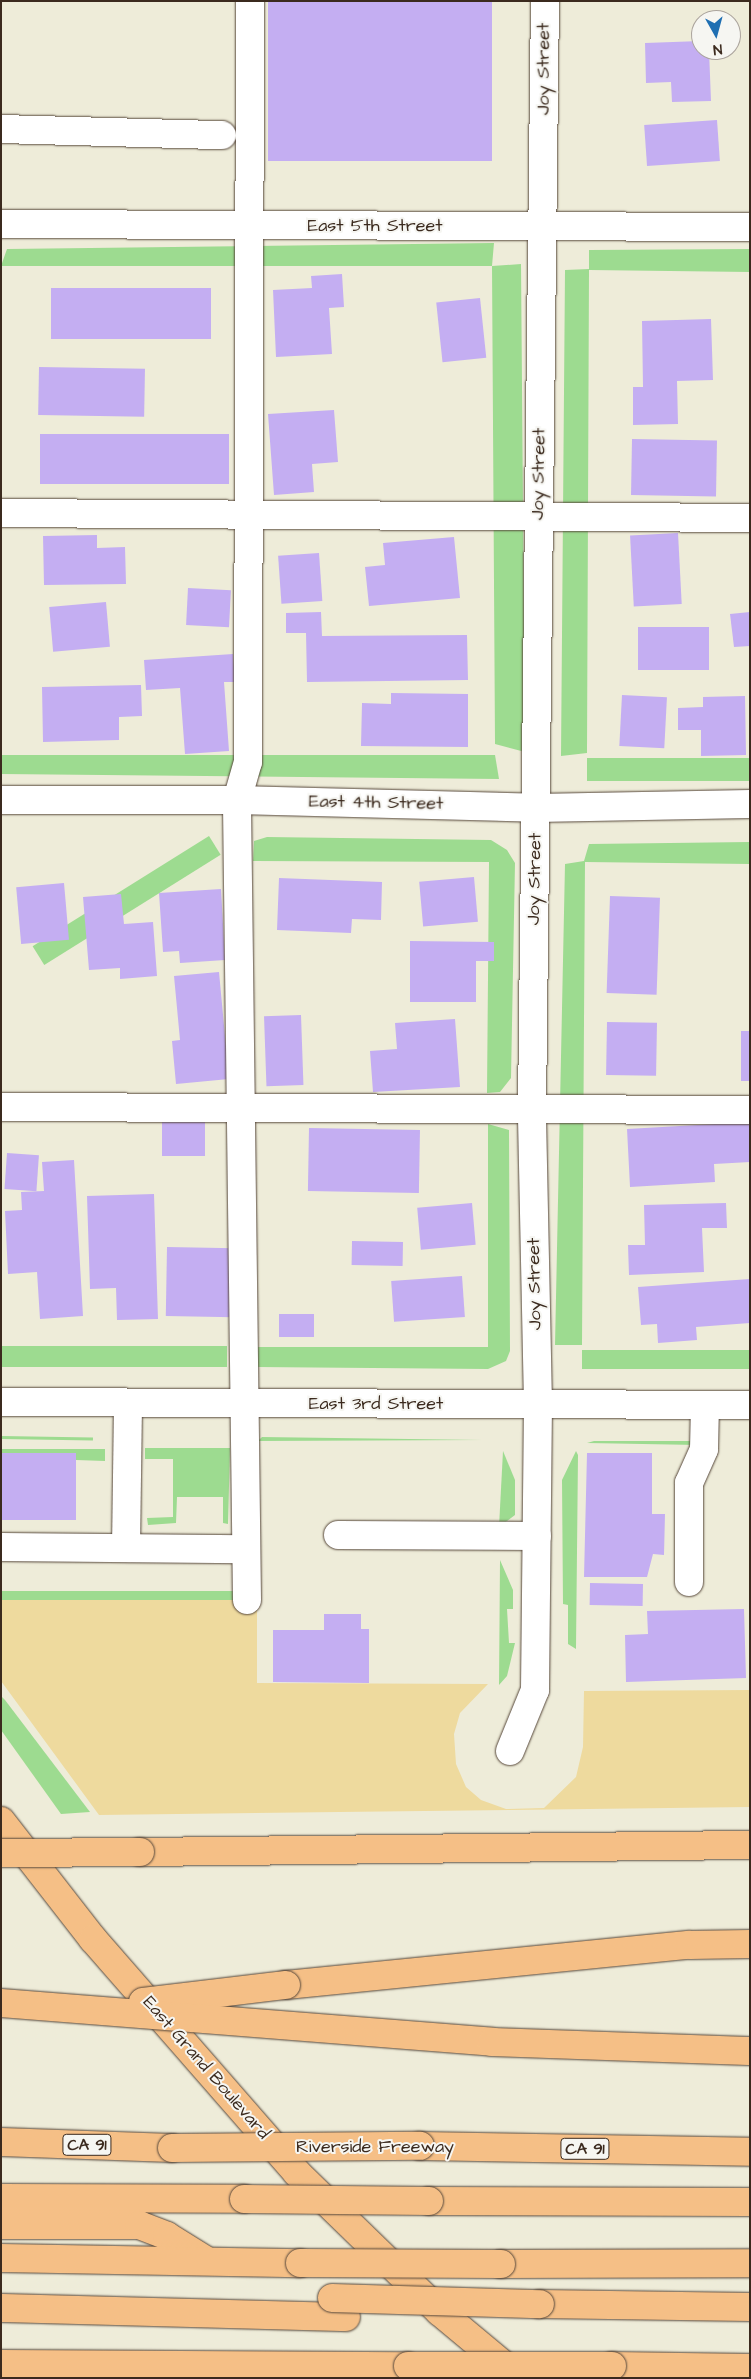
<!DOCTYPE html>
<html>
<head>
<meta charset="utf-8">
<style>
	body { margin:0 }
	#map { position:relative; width:751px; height:2379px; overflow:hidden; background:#eeecd9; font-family:"Architects Daughter",sans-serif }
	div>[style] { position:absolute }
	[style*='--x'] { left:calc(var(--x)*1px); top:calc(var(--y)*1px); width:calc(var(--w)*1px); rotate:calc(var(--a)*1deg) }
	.green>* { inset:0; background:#9ddb90; transform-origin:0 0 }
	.sand>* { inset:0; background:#eeda9e }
	.building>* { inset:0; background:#c4aef2; transform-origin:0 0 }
	.roads { filter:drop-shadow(0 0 1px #56473a) drop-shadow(0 0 1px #56473a) }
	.minor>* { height:28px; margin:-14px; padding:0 14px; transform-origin:14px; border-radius:14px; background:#fff }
	.major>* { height:28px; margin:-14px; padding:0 14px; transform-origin:14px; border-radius:14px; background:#f5bf86 }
	.highway>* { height:28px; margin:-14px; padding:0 14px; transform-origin:14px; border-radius:14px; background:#f5bf86 }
	.bridges { filter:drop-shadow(0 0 1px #56473a) drop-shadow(0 0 1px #56473a) }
	.highway-bridge>* { height:28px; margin:-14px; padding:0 14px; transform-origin:14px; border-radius:14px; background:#f5bf86 }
	span { translate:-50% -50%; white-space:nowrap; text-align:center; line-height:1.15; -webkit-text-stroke:4px #f6f6f2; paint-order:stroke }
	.shield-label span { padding:1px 4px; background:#f6f6f2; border:1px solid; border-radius:4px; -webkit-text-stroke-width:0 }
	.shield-label { font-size:16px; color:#3b2a1e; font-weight:700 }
	.street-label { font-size:18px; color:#3b2a1e }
	.frame { position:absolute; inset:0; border:2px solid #3b2a1e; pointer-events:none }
	.north { position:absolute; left:691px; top:10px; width:50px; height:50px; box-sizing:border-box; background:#f6f6f2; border:1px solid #aba49d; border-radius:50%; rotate:173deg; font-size:14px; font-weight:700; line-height:20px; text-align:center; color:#3b2a1e }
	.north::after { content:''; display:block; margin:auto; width:18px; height:22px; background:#1f6fb2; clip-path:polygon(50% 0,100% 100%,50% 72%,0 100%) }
</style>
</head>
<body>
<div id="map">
	<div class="green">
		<i style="clip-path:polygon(494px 243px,492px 266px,521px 264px,525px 752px,495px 744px,492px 266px,1px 266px,7px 249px)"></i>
		<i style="clip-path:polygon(750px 249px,750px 272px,589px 270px,587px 753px,561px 756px,565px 270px,589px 269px,589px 250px)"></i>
		<i style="clip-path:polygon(1px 755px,495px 755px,499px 779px,1px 774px)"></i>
		<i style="left:750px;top:758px;width:23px;height:163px;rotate:90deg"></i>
		<i style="left:209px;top:836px;width:22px;height:208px;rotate:58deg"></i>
		<i style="clip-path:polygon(267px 837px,491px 840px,507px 850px,515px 863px,511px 1078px,500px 1092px,487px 1093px,489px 862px,253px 861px,254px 841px)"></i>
		<i style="clip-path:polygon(750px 842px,750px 864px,585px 862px,582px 1345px,555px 1345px,565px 864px,584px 861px,589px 844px)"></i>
		<i style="clip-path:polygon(488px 1124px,509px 1130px,510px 1351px,506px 1361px,488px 1369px,257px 1367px,255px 1347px,488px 1347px)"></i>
		<i style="left:227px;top:1346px;width:21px;height:226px;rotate:90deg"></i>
		<i style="left:582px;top:1350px;width:168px;height:19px"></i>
		<i style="left:1px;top:1436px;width:92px;height:3px;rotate:1deg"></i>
		<i style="clip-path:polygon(262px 1437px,482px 1440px,258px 1441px)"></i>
		<i style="clip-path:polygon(594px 1441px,693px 1441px,698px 1445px,587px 1443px)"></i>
		<i style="clip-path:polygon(145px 1448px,230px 1448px,228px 1524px,223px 1523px,223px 1497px,177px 1497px,176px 1523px,148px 1525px,147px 1518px,173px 1517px,173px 1459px,145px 1459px)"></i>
		<i style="clip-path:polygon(1px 1449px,105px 1449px,105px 1461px,76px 1460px,76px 1453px,1px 1453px)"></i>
		<i style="clip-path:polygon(503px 1451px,515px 1480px,515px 1515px,499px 1527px)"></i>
		<i style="clip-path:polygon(576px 1451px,578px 1455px,576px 1649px,568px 1644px,568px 1605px,563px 1604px,562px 1480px)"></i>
		<i style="clip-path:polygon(500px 1560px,513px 1590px,513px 1609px,507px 1609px,509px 1643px,515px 1643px,507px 1676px,499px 1685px)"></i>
		<i style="left:1px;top:1591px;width:236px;height:9px"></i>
		<i style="clip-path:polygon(1px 1696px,5px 1700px,90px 1812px,61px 1814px,1px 1730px)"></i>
	</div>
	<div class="sand">
		<i style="clip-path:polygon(1px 1600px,257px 1600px,257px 1683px,488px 1684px,460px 1713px,454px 1734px,456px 1764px,466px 1787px,481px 1800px,506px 1809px,544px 1808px,576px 1777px,583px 1747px,584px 1691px,750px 1690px,750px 1807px,99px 1815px,1px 1681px)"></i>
	</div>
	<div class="building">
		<i style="left:268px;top:1px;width:224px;height:160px"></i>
		<i style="clip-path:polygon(701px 41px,701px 50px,709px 50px,711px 101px,672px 102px,671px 82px,646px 83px,645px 43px)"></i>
		<i style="left:717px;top:120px;width:41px;height:73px;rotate:86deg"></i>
		<i style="clip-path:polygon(342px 274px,344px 307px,329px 308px,332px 354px,276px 357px,273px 290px,312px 288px,311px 276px)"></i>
		<i style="left:51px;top:288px;width:160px;height:51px"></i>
		<i style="left:480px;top:298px;width:60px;height:44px;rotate:84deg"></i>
		<i style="clip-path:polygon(711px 319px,713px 380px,677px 381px,678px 424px,633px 425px,633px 387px,643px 387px,642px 321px)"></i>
		<i style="left:39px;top:367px;width:106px;height:48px;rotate:1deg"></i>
		<i style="clip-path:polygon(334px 410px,338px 462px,312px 464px,314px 492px,274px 495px,268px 414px)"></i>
		<i style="left:229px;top:434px;width:50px;height:189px;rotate:90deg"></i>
		<i style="left:632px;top:439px;width:85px;height:56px;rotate:1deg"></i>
		<i style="left:678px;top:533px;width:71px;height:48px;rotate:87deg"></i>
		<i style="clip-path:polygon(97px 535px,97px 548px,125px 547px,126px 584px,44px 585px,43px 536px)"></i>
		<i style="clip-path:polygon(454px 537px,460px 598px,369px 606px,365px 567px,385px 565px,383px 543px)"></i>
		<i style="left:319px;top:553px;width:48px;height:41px;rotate:86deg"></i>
		<i style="left:188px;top:588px;width:43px;height:37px;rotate:3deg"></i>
		<i style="left:106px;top:602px;width:45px;height:57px;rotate:85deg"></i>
		<i style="clip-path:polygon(321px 612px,322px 636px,467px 635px,468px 680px,307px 682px,306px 633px,286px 633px,286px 613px)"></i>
		<i style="clip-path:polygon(750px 612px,750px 646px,734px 647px,730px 614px)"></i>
		<i style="left:638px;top:627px;width:71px;height:43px"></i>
		<i style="clip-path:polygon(233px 654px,235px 682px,224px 682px,229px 751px,185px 754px,180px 688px,146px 690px,144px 660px)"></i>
		<i style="clip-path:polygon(141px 685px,142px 716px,119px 717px,119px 740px,43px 742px,42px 687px)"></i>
		<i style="clip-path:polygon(391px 693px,468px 694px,468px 747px,361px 746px,362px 703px,391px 704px)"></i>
		<i style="left:622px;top:695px;width:45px;height:51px;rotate:3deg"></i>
		<i style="clip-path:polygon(745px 696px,746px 755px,701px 756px,701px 730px,678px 730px,678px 708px,703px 707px,703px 697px)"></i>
		<i style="left:474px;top:877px;width:45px;height:55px;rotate:85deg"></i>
		<i style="clip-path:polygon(279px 878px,382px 882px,381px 920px,352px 919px,351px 933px,277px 930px)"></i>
		<i style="left:64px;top:883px;width:57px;height:48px;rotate:85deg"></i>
		<i style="clip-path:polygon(221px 889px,225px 960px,180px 963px,179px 951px,163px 952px,159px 893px)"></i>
		<i style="clip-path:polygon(121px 894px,124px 924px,153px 922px,157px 976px,120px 979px,120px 968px,89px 970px,83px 897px)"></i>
		<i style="left:610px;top:896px;width:50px;height:97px;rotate:2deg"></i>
		<i style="clip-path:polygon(410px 941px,494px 942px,494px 961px,476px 961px,476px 1002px,410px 1002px)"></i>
		<i style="clip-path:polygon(219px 972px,229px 1079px,176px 1084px,172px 1041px,180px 1040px,174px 976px)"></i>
		<i style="left:301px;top:1015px;width:70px;height:37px;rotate:88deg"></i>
		<i style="clip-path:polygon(455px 1019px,460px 1087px,373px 1092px,370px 1051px,397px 1049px,395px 1023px)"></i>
		<i style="left:607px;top:1022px;width:50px;height:53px;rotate:1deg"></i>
		<i style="left:741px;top:1031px;width:9px;height:50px"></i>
		<i style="left:205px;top:1121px;width:35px;height:43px;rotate:90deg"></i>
		<i style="clip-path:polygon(750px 1122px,750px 1162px,714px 1164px,715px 1182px,630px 1187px,627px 1129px)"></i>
		<i style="left:309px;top:1128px;width:111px;height:63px;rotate:1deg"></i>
		<i style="left:7px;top:1153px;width:32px;height:36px;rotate:4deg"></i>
		<i style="clip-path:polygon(74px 1160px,83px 1316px,40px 1319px,37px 1272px,8px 1274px,5px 1211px,22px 1210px,21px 1192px,44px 1191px,42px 1162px)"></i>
		<i style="clip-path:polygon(154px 1194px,158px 1319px,117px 1320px,116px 1288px,90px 1289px,87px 1196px)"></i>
		<i style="left:472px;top:1203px;width:42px;height:55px;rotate:85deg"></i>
		<i style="clip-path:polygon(726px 1203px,727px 1228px,702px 1228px,704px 1272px,629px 1275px,628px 1245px,645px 1245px,644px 1205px)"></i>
		<i style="left:352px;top:1241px;width:51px;height:24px;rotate:1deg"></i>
		<i style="left:167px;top:1247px;width:68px;height:69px;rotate:1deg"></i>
		<i style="left:462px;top:1276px;width:41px;height:71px;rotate:86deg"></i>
		<i style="clip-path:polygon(750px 1279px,750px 1323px,696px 1327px,697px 1340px,658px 1343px,657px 1324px,641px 1325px,638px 1287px)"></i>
		<i style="left:279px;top:1314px;width:35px;height:23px"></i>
		<i style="left:1px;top:1453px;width:75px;height:67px"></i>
		<i style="clip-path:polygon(587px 1453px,652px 1453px,652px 1514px,665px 1514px,664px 1555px,653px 1554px,647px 1577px,584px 1577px)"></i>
		<i style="left:590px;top:1583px;width:53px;height:22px;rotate:1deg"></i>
		<i style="clip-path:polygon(744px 1609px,746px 1678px,626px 1682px,625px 1635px,648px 1634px,647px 1611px)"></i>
		<i style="clip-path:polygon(324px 1614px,361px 1614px,361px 1629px,369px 1629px,369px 1683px,273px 1682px,273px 1630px,324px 1630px)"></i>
	</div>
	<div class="roads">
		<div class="minor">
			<i style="--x:1;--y:129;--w:221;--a:1.6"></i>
			<i style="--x:1;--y:224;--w:749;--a:0.23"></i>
			<i style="--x:1;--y:513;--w:749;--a:0.38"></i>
			<i style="--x:1;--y:800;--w:236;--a:0"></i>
			<i style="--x:237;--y:800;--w:299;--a:1.5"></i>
			<i style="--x:536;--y:808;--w:214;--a:-1.1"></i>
			<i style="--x:1;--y:1107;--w:749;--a:0.23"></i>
			<i style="--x:1;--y:1402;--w:749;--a:0.23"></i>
			<i style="--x:338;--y:1535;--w:199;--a:0.3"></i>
			<i style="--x:1;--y:1547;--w:244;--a:0.5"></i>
			<i style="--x:126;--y:1548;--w:145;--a:-89.2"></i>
			<i style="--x:689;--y:1582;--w:99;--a:-90"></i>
			<i style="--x:689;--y:1483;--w:37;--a:-66"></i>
			<i style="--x:704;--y:1449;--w:44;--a:-88.7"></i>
			<i style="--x:247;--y:1600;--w:800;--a:-90.72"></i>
			<i style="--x:237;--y:800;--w:40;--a:-74"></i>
			<i style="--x:248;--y:762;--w:761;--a:-89.85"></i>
			<i style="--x:510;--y:1751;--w:66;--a:-67.7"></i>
			<i style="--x:535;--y:1690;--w:286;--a:-89.4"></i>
			<i style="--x:538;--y:1404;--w:295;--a:-91.2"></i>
			<i style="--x:532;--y:1109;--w:1108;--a:-89.33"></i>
		</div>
		<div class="major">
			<i style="--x:1;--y:1821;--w:150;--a:52.1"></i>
			<i style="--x:93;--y:1939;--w:310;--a:48.9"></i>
			<i style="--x:297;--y:2173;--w:199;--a:44.2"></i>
			<i style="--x:440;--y:2312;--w:102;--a:39.8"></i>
		</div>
		<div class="highway">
			<i style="--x:140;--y:1852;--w:610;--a:-0.66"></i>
			<i style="--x:286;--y:1985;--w:406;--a:-5.7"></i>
			<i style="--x:690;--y:1945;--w:60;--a:-1"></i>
			<i style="--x:1;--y:2142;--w:171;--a:2"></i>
			<i style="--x:420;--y:2146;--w:330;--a:1"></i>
			<i style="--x:1;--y:2198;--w:243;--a:0.2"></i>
			<i style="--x:429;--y:2201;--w:321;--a:0.2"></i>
			<i style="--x:1;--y:2225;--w:138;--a:0"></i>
			<i style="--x:139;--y:2225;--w:30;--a:21"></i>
			<i style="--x:167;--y:2236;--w:47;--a:32"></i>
			<i style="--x:1;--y:2258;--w:299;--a:1"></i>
			<i style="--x:501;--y:2264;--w:249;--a:-0.2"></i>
			<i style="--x:540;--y:2304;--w:210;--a:0.8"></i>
			<i style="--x:1;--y:2308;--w:345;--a:1.5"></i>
			<i style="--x:1;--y:2364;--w:407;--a:0.3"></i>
			<i style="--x:612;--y:2366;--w:138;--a:0.8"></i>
		</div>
	</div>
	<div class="bridges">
		<div class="highway-bridge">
			<i style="--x:1;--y:1853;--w:139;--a:-0.4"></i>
			<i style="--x:143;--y:2002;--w:144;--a:-6.8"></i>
			<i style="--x:1;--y:2003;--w:493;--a:4.5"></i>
			<i style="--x:492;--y:2042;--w:258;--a:2"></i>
			<i style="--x:172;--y:2148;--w:248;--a:-0.5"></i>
			<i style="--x:244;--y:2199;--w:185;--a:0.6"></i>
			<i style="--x:300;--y:2263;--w:201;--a:0.3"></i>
			<i style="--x:332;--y:2298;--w:208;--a:1.7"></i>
			<i style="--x:408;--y:2366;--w:204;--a:0"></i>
		</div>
	</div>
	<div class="shield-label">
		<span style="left:87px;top:2145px">CA 91</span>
		<span style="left:585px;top:2149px">CA 91</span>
	</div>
	<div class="street-label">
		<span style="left:544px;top:69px;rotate:-90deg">Joy Street</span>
		<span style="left:375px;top:226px">East 5th Street</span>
		<span style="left:539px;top:474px;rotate:-89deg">Joy Street</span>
		<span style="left:376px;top:803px;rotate:1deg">East 4th Street</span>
		<span style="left:535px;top:879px;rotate:-89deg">Joy Street</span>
		<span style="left:535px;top:1284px;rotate:-91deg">Joy Street</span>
		<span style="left:376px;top:1404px">East 3rd Street</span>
		<span style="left:206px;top:2068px;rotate:49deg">East Grand Boulevard</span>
		<span style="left:375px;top:2147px">Riverside Freeway</span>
	</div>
	<div class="frame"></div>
	<div class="north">N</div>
</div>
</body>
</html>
